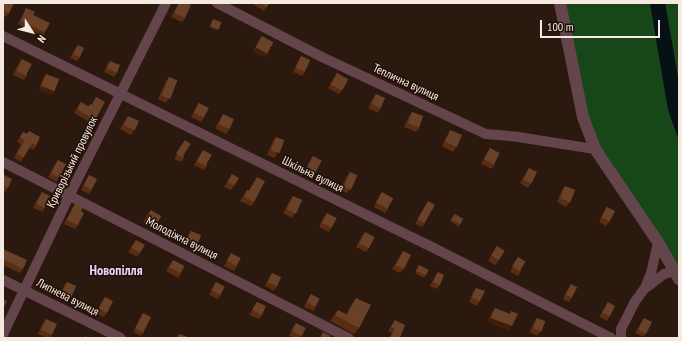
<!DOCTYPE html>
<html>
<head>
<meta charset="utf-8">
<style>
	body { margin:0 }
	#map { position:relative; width:682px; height:341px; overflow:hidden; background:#2b190f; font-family:"PT Sans Narrow",sans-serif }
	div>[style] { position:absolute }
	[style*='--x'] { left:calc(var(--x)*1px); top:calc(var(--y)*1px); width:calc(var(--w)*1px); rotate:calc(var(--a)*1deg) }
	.green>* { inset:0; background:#174619 }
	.water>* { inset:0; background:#061115 }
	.minor>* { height:10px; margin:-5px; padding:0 5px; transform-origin:5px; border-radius:5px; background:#64454c }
	.tertiary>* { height:12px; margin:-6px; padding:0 6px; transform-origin:6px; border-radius:6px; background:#64454c }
	.wall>* { inset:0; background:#582d12; transform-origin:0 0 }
	.shaded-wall>* { inset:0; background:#3f1d07 }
	.building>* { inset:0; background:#694128; transform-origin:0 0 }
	span { translate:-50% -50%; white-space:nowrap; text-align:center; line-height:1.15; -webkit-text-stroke:3px #211007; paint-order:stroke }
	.street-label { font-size:12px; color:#f6e9e2 }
	.quarter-label { font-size:14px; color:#ebd2fb; font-weight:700 }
	.frame { position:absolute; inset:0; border:4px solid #f6e9e2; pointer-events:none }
	.north { position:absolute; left:12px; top:12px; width:40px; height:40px; -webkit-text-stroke:3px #211007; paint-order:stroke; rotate:126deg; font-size:11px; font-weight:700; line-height:16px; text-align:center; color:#f6e9e2 }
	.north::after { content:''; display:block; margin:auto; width:14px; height:18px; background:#f6e9e2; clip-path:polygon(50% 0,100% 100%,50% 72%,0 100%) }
	.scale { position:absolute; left:540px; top:20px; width:120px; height:18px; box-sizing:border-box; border:2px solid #f6e9e2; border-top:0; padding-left:5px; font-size:12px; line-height:14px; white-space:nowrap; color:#f6e9e2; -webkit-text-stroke:3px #211007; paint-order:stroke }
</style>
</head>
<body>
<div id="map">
	<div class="green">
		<i style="clip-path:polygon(560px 3px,650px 3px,668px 109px,679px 141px,679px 279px,595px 149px)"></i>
		<i style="clip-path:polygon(665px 3px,679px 3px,679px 84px,676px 65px)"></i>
	</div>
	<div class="water">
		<i style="clip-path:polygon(650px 3px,665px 3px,679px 84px,679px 141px,668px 109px)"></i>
	</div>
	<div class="minor">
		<i style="--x:217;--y:3;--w:118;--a:27.2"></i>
		<i style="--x:322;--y:57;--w:181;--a:25.2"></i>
		<i style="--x:486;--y:134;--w:32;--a:5"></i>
		<i style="--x:518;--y:137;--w:78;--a:8.9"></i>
		<i style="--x:3;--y:36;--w:471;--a:26.2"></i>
		<i style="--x:426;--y:244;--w:208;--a:26.9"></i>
		<i style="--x:3;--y:162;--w:388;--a:27"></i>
		<i style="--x:3;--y:280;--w:131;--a:26.2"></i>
		<i style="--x:647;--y:287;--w:21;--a:-37"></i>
		<i style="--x:664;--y:274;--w:11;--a:-15"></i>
		<i style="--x:3;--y:334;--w:153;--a:-64.4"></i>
		<i style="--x:69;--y:196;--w:216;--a:-63.3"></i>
		<i style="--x:621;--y:338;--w:9;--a:-90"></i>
		<i style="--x:621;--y:329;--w:29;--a:-63"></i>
		<i style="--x:634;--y:303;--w:19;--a:-54"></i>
		<i style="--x:645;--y:288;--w:16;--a:-68"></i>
		<i style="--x:651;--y:273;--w:32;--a:-77"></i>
	</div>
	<div class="tertiary">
		<i style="--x:560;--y:3;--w:116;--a:78.6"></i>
		<i style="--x:583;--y:117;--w:34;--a:69"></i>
		<i style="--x:595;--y:149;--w:112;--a:55.9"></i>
		<i style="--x:658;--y:242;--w:43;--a:60.4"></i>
	</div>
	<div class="wall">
		<i style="clip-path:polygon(4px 3px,14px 3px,9px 13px,6px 17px,3px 16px,3px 5px)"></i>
		<i style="clip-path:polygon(143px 3px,149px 3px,147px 5px)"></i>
		<i style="clip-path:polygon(179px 3px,186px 3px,185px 18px,182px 22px,171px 17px)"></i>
		<i style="clip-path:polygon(255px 3px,269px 3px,264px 11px,254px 5px)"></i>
		<i style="clip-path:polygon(26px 8px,33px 15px,45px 32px,43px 36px,18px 24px)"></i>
		<i style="clip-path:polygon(262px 36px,268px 53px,265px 57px,253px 52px,259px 40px)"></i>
		<i style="clip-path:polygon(78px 45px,80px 57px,77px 61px,70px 58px,75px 49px)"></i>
		<i style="clip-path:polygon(301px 56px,305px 72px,302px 76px,293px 72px,298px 61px)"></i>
		<i style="clip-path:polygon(22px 59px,27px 76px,24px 80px,13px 75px,19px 63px)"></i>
		<i style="clip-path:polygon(110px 61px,117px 73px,114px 77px,104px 72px,107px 65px)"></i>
		<i style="clip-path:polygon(337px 73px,342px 90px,339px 94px,328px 88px)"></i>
		<i style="clip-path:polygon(46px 74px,52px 95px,39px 90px,43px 78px)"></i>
		<i style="clip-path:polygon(169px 77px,169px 98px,166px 103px,158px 99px,166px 81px)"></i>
		<i style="clip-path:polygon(376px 94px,381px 108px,378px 113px,368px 108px,373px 98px)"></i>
		<i style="clip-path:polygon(96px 97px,95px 120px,93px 124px,74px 113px,81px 102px,89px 106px,90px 104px,92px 105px)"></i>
		<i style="clip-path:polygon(199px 103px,204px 118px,201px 122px,191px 117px,196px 107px)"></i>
		<i style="clip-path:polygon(412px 112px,419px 128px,416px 132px,404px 127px,409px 116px)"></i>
		<i style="clip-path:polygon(223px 114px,229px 130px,226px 134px,215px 128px)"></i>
		<i style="clip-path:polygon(128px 116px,134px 130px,131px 135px,120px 129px,125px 120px)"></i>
		<i style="clip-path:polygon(450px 130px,456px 147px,453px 152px,442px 146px)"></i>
		<i style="clip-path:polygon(29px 131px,36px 146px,33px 150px,29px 148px,21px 162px,14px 158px,21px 144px,17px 142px,23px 132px,27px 134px)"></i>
		<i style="clip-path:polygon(276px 137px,277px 154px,274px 158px,267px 155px,273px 141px)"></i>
		<i style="clip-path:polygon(185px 140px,184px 158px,181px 162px,174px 159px)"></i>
		<i style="clip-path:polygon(490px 148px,495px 164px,492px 169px,481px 164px,487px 153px)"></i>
		<i style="clip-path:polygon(203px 150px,207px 166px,204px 170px,194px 165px)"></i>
		<i style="clip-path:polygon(313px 156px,315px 173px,312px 177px,304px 173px)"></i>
		<i style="clip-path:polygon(58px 160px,59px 177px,56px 182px,48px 177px,55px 164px)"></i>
		<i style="clip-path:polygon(529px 168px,531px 183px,528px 188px,520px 183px)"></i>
		<i style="clip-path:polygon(350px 172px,350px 189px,347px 193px,340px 190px,347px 176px)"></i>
		<i style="clip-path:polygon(232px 174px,234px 186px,231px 190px,224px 187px)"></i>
		<i style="clip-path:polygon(4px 175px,8px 188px,5px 192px,3px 191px,3px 177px)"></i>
		<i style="clip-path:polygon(89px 175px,92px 190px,89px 194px,81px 190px,86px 180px)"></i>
		<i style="clip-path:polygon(257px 177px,254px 202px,251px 206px,240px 201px,247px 190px,249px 191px)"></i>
		<i style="clip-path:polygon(565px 186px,570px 202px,566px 207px,557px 202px,562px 190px)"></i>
		<i style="clip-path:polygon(42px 192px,45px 208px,42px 212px,33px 208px,39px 197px)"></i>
		<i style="clip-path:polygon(382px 192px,388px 209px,385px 213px,374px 207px,379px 196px)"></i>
		<i style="clip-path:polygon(293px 196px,295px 213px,292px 218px,283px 213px,290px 200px)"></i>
		<i style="clip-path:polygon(428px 201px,425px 223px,422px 227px,415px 224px)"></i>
		<i style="clip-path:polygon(75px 204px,81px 211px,78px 225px,75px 229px,64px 224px,72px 208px)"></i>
		<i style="clip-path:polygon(607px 207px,609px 222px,606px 226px,599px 222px,604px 211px)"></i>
		<i style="clip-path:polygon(151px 210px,156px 224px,153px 228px,143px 222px)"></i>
		<i style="clip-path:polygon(327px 213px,332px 227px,329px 232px,319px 227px,324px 217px)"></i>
		<i style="clip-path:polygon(455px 214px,463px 219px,459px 227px,450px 221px)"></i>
		<i style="clip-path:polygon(191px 231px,197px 244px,193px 248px,184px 244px,188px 235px)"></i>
		<i style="clip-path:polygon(365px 232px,369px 248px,366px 252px,356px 247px,362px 236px)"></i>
		<i style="clip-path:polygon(136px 240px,140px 253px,137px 257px,128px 252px)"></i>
		<i style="left:497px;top:246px;width:9px;height:17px;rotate:32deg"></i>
		<i style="clip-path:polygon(3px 249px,23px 269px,20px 273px,3px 265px)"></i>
		<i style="clip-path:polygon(403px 251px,403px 269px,400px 273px,392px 269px)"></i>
		<i style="clip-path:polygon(231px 253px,237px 266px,234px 271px,224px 266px)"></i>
		<i style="clip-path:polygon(518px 257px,521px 271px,518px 276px,510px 272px,515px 262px)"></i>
		<i style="clip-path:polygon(173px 260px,181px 274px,178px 278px,166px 271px)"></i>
		<i style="clip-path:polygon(419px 265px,426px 275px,424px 278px,415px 273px)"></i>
		<i style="clip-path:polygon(438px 272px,440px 285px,437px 289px,430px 286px,435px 276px)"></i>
		<i style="clip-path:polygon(272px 273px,277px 286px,274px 291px,265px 286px,269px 277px)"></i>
		<i style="clip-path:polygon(67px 282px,72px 297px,69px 301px,59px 297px,64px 286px)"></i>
		<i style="clip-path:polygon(216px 282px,221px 295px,218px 299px,209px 295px)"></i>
		<i style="clip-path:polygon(571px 284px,572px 298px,569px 302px,563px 299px,568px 289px)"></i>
		<i style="clip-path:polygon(476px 288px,480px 301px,477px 306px,469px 302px,473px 292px)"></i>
		<i style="clip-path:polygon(311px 294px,316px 307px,313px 311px,304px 307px,308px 299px)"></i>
		<i style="clip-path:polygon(105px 297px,107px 313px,104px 317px,96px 313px,102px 301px)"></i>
		<i style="clip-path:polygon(356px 298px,359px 328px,354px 334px,330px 321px,338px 310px,346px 314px,352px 304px)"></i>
		<i style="clip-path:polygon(257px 302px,262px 315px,259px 319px,249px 315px)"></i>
		<i style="clip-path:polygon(608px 302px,610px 316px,607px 321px,599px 317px)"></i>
		<i style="clip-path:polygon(495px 308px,510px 314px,511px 311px,509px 331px,488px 322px,492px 312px)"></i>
		<i style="clip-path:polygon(143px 313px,144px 332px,141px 336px,133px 332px,140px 318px)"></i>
		<i style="clip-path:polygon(537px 318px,541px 331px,537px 336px,530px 332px,534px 322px)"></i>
		<i style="clip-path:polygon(644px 318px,646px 333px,643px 337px,635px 333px)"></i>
		<i style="clip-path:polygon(46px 319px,52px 335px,50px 338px,47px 338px,38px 334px,43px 323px)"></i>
		<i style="clip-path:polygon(395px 320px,400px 338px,389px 338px,392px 333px,388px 331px)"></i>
		<i style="clip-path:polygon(296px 323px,302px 336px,300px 338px,294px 338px,289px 336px,293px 327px)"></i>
	</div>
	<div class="shaded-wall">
		<i style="clip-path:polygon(210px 26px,218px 29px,216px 31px,209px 28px)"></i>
		<i style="clip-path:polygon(256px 48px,268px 53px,265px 57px,253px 52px)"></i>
		<i style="clip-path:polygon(42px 86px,55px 91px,52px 95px,39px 90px)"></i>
		<i style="clip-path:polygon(62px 293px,72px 297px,69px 301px,59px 297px)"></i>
		<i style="clip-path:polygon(491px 318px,512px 326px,509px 331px,488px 322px)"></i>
	</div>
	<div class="building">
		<i style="clip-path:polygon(5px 3px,14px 3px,9px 13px,3px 10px,3px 7px)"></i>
		<i style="clip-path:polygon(179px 3px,186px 3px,191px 5px,185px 18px,174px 13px)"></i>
		<i style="clip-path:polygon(260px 3px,269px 3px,267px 7px)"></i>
		<i style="clip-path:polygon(26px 8px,35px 12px,33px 15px,50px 23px,45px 32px,21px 21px)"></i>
		<i style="left:213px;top:19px;width:9px;height:8px;rotate:21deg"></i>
		<i style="left:262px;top:36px;width:13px;height:13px;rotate:29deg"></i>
		<i style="clip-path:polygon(78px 45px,84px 48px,80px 57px,73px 54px)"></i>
		<i style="left:301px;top:56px;width:10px;height:13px;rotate:24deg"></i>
		<i style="left:22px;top:59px;width:11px;height:13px;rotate:27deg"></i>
		<i style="clip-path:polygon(110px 61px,120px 65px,117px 73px,107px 68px)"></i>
		<i style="left:337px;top:73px;width:13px;height:13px;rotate:29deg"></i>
		<i style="left:46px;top:74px;width:14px;height:13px;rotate:21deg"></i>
		<i style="left:169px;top:77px;width:9px;height:20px;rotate:21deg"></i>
		<i style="left:376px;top:94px;width:10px;height:11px;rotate:24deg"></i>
		<i style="clip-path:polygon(96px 97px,105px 102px,95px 120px,77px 109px,81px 102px,89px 107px,90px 104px,92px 105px)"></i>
		<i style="left:199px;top:103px;width:11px;height:11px;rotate:27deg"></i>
		<i style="left:412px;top:112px;width:12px;height:12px;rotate:20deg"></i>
		<i style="left:223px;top:114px;width:12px;height:11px;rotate:24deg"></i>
		<i style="left:128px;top:116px;width:12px;height:10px;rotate:24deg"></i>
		<i style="left:450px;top:130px;width:13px;height:13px;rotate:23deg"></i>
		<i style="clip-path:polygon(29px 131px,40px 137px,36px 146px,32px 143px,24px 157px,17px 154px,25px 140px,20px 137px,23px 132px,27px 134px)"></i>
		<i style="left:276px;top:137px;width:9px;height:14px;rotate:21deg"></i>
		<i style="left:185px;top:140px;width:7px;height:16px;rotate:34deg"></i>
		<i style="left:490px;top:148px;width:11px;height:13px;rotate:27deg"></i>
		<i style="left:203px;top:150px;width:10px;height:13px;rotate:29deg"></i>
		<i style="left:313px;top:156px;width:10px;height:13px;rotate:29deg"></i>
		<i style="left:58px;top:160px;width:9px;height:15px;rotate:27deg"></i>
		<i style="left:529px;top:168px;width:9px;height:13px;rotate:27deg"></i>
		<i style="left:350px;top:172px;width:8px;height:16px;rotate:23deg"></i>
		<i style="left:232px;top:174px;width:8px;height:9px;rotate:30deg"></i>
		<i style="clip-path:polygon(4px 175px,12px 179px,8px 188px,3px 185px,3px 178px)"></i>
		<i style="left:89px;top:175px;width:9px;height:12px;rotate:27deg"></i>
		<i style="clip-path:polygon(257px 177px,265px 181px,254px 202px,244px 197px,247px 190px,249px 191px)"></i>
		<i style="left:565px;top:186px;width:11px;height:13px;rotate:22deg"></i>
		<i style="left:42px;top:192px;width:9px;height:13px;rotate:27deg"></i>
		<i style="left:382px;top:192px;width:13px;height:12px;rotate:29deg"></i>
		<i style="left:293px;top:196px;width:10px;height:15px;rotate:24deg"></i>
		<i style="left:428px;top:201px;width:8px;height:21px;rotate:30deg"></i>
		<i style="clip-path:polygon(75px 204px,83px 207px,81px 211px,84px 213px,78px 225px,67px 220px)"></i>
		<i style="left:607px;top:207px;width:9px;height:12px;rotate:27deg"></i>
		<i style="left:151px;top:210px;width:12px;height:9px;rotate:31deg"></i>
		<i style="left:327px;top:213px;width:11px;height:11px;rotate:27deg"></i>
		<i style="clip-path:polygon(455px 214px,463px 219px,460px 224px,451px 219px)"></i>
		<i style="left:191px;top:231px;width:11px;height:10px;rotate:22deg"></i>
		<i style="left:365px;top:232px;width:11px;height:13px;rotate:27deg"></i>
		<i style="left:136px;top:240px;width:10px;height:9px;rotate:29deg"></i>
		<i style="left:497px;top:246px;width:9px;height:11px;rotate:32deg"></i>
		<i style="clip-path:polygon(3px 249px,27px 260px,23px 269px,3px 259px)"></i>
		<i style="left:403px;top:251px;width:9px;height:16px;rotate:27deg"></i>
		<i style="left:231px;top:253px;width:11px;height:9px;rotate:27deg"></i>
		<i style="left:518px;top:257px;width:9px;height:11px;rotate:32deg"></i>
		<i style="left:173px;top:260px;width:13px;height:8px;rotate:27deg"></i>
		<i style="clip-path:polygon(419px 265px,429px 270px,426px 275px,416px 271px)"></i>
		<i style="clip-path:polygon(438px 272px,444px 275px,440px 285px,433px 282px)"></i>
		<i style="left:272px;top:273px;width:10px;height:10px;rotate:24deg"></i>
		<i style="left:67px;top:282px;width:10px;height:12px;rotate:24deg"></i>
		<i style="left:216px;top:282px;width:10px;height:9px;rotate:29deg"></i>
		<i style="left:571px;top:284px;width:7px;height:12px;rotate:27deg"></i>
		<i style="clip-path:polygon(476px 288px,485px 291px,480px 301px,472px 298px)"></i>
		<i style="left:311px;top:294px;width:10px;height:9px;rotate:29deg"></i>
		<i style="left:105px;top:297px;width:9px;height:13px;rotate:27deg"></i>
		<i style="clip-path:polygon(356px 298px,371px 305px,359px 328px,335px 315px,338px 310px,347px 315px)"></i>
		<i style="clip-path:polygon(3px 299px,7px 301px,3px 309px)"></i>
		<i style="clip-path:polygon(257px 302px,266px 306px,262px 315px,252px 310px)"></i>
		<i style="clip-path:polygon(608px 302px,615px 306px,610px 316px,602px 313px)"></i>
		<i style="clip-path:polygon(495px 308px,510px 314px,511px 311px,518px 314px,512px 326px,491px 318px)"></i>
		<i style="left:143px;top:313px;width:9px;height:17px;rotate:27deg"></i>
		<i style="left:537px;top:318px;width:9px;height:11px;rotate:21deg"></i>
		<i style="left:644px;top:318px;width:9px;height:13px;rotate:27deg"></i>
		<i style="left:46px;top:319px;width:12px;height:12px;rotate:24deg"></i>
		<i style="clip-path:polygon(395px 320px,405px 325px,400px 338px,390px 338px,395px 329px,391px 327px)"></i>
		<i style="left:296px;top:323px;width:11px;height:9px;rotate:27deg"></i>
		<i style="clip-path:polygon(323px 332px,331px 336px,329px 338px,320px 338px)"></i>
		<i style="clip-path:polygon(179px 334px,188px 337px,187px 338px,177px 338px)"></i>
		<i style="clip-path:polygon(85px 336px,89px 338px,84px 338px)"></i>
	</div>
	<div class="street-label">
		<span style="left:406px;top:82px;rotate:25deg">Теплична вулиця</span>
		<span style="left:72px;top:162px;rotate:-64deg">Криворізький провулок</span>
		<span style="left:313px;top:174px;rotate:26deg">Шкільна вулиця</span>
		<span style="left:182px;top:238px;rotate:27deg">Молодіжна вулиця</span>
		<span style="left:68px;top:297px;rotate:27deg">Липнева вулиця</span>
	</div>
	<div class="quarter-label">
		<span style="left:116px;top:270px">Новопілля</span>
	</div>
	<div class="frame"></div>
	<div class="north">N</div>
	<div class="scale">100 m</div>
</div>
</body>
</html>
